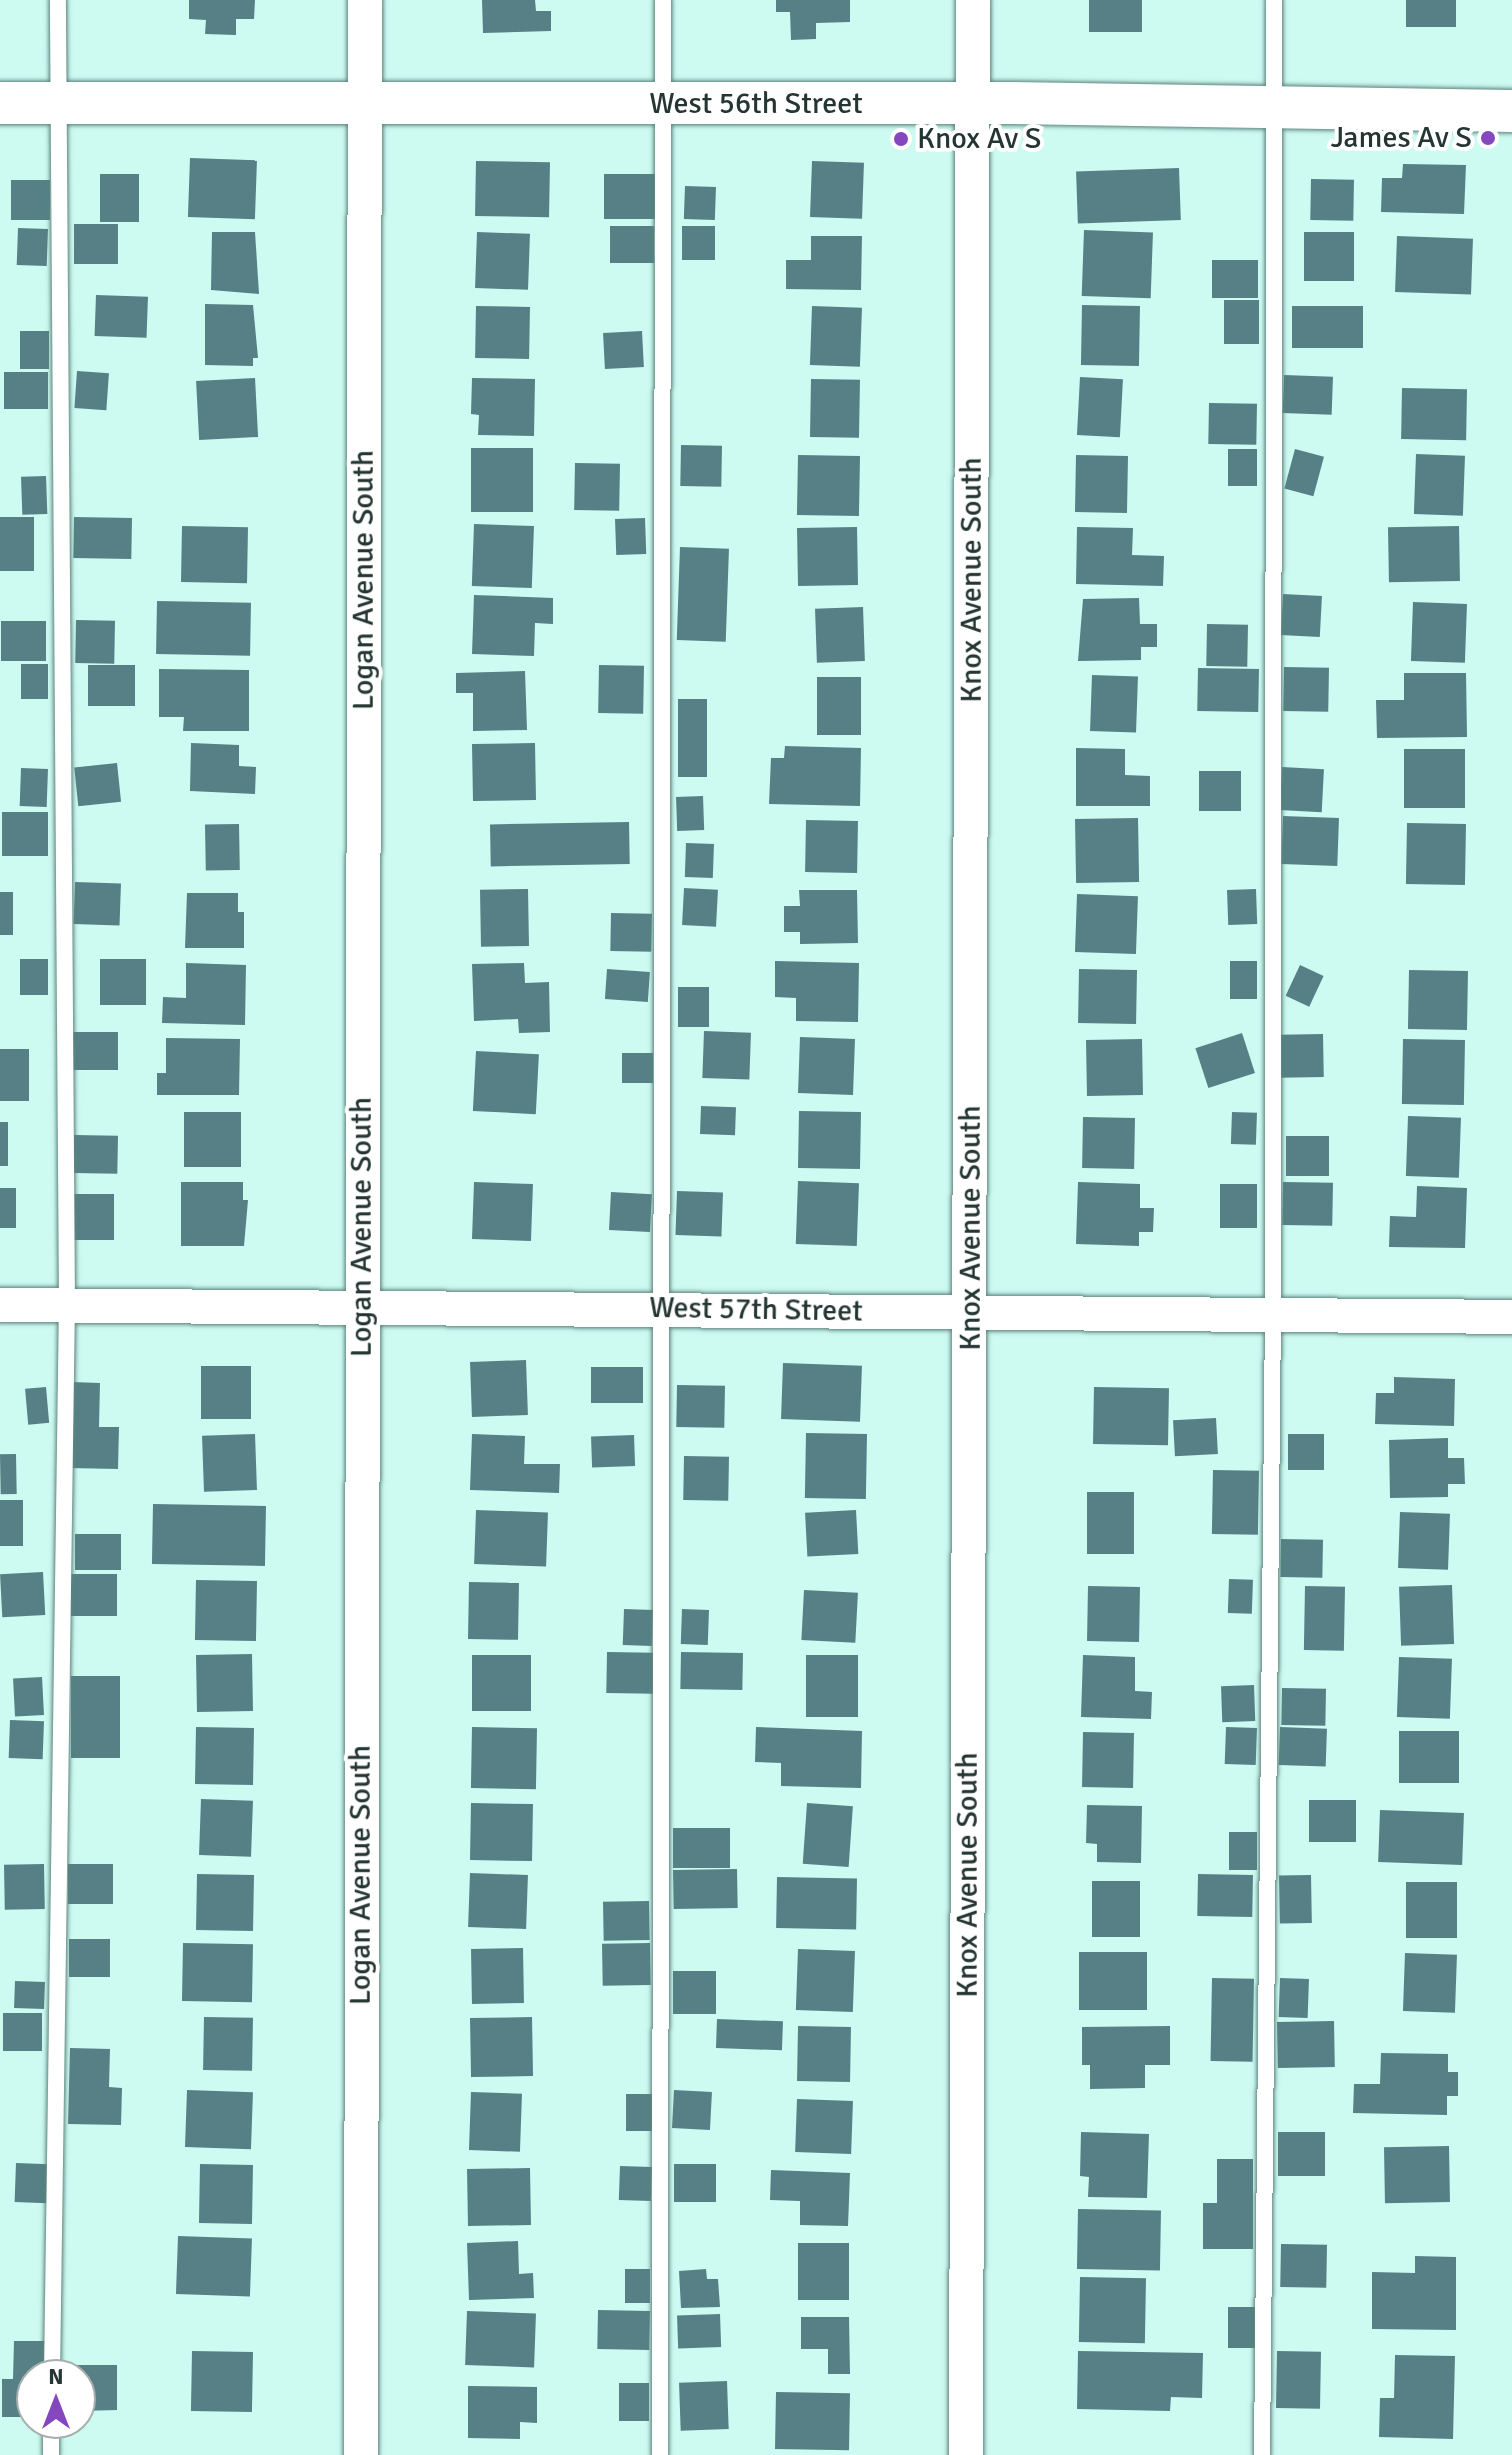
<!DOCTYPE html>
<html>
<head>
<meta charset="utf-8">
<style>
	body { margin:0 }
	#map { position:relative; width:1512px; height:2455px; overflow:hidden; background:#cdfaf1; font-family:Signika,sans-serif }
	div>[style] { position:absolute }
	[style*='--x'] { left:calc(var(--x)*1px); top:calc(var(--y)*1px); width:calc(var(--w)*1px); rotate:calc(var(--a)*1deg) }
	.building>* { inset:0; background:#568085; transform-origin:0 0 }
	.roads { filter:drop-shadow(0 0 2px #5b847d) drop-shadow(0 0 2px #5b847d) }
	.service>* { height:16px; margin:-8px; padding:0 8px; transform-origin:8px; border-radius:8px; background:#fff }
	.minor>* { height:34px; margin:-17px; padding:0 17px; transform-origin:17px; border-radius:17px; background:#fff }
	.tertiary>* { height:42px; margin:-21px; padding:0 21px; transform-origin:21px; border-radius:21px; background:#fff }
	.dots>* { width:22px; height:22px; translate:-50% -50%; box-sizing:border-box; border:4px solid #fff; border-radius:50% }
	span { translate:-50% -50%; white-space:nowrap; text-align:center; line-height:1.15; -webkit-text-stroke:8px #fff; paint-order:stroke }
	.street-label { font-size:30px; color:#243532 }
	.poi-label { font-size:30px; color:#243532 }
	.right { translate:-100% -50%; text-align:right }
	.left { translate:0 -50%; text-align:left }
	.north { position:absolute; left:16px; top:2359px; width:80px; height:80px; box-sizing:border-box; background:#fff; border:2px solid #a7aead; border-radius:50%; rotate:0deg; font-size:22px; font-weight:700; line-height:32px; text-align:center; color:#243532 }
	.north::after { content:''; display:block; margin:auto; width:28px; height:36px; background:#8547bd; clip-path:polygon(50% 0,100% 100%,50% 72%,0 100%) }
</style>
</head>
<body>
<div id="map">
	<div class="building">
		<i style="clip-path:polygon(189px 0,255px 0,254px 19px,236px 19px,236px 35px,205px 34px,206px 20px,189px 19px)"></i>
		<i style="clip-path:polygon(482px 0,535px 0,536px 11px,551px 11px,551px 31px,483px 33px)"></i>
		<i style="clip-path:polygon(776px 0,850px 0,850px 22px,816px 23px,816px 39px,791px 40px,790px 12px,776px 12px)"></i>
		<i style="left:1089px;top:0;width:53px;height:32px"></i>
		<i style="left:1406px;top:0;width:50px;height:27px"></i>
		<i style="left:190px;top:158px;width:67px;height:59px;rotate:2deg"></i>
		<i style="left:476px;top:161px;width:74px;height:55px;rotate:1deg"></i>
		<i style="left:812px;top:161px;width:52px;height:56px;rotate:2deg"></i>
		<i style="clip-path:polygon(1403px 164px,1466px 165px,1464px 214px,1381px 212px,1382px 178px,1402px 178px)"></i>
		<i style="left:1179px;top:168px;width:52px;height:103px;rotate:88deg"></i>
		<i style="left:100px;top:174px;width:39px;height:48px"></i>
		<i style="left:604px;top:174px;width:51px;height:45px"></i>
		<i style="left:1311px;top:179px;width:43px;height:41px;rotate:1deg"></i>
		<i style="left:11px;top:180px;width:39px;height:40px"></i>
		<i style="left:685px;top:186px;width:31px;height:33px;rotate:2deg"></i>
		<i style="left:74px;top:224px;width:44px;height:40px"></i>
		<i style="left:610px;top:226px;width:44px;height:37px"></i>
		<i style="left:682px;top:226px;width:33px;height:34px"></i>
		<i style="left:18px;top:228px;width:30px;height:37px;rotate:2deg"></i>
		<i style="left:1084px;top:230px;width:69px;height:66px;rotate:2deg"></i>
		<i style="clip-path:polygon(212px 232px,255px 232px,259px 294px,211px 290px)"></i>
		<i style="left:477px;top:232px;width:53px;height:56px;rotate:2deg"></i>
		<i style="left:1304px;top:232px;width:50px;height:49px"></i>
		<i style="clip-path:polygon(811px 236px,862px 236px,861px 290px,786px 289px,786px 260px,811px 260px)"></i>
		<i style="left:1397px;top:236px;width:76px;height:56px;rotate:2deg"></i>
		<i style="left:1212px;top:260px;width:46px;height:38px"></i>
		<i style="left:96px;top:295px;width:52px;height:41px;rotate:2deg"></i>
		<i style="left:1224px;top:300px;width:35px;height:44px"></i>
		<i style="clip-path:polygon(205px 304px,253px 305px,258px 358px,253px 358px,253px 366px,205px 365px)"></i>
		<i style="left:1082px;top:305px;width:58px;height:60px;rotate:1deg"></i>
		<i style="left:476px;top:306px;width:54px;height:52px;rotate:1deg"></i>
		<i style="left:812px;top:306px;width:50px;height:59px;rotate:2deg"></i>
		<i style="left:1292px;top:306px;width:71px;height:42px"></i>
		<i style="left:20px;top:331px;width:29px;height:38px"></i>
		<i style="left:642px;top:331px;width:36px;height:39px;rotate:87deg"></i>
		<i style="left:77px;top:371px;width:32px;height:37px;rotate:4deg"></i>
		<i style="left:4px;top:372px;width:44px;height:37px"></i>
		<i style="left:1284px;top:375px;width:49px;height:38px;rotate:2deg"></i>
		<i style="left:1080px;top:377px;width:43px;height:58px;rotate:3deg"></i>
		<i style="left:255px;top:378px;width:59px;height:59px;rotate:87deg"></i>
		<i style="clip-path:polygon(472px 378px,535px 379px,534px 436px,478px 435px,479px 415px,471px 414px)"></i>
		<i style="left:811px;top:379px;width:49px;height:58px;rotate:1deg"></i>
		<i style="left:1402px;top:388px;width:65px;height:51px;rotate:1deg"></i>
		<i style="left:1209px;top:403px;width:48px;height:41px;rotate:1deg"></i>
		<i style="left:681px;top:445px;width:41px;height:41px;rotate:1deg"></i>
		<i style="left:533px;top:448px;width:64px;height:62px;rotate:90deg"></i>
		<i style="left:1228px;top:449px;width:29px;height:37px"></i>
		<i style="left:1295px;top:449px;width:30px;height:41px;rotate:15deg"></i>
		<i style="left:1416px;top:454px;width:49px;height:60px;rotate:2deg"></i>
		<i style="left:798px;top:455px;width:62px;height:60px;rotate:1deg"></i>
		<i style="left:1076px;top:455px;width:52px;height:57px;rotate:1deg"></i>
		<i style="left:575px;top:463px;width:45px;height:47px;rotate:1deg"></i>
		<i style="left:46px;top:476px;width:38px;height:25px;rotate:88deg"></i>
		<i style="left:0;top:517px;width:34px;height:54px"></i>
		<i style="left:74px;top:517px;width:58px;height:41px;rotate:1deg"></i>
		<i style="left:645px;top:518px;width:36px;height:30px;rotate:88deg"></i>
		<i style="left:474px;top:524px;width:60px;height:62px;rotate:2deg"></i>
		<i style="left:182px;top:526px;width:66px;height:56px;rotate:1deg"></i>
		<i style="left:1459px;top:526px;width:55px;height:71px;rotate:89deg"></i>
		<i style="left:857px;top:527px;width:58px;height:60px;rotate:89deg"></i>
		<i style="clip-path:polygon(1077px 527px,1133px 528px,1132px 555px,1164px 556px,1163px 586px,1076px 584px)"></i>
		<i style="left:680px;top:547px;width:49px;height:93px;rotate:2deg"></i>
		<i style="left:1283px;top:594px;width:39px;height:41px;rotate:3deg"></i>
		<i style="clip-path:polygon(474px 595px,553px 598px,553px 624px,535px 623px,534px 656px,472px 654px)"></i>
		<i style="clip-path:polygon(1139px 598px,1140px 624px,1157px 624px,1157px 647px,1141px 647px,1141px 660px,1078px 661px,1083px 599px)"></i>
		<i style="left:157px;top:601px;width:94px;height:53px;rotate:1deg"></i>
		<i style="left:1413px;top:602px;width:54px;height:59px;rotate:2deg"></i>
		<i style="left:863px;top:607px;width:54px;height:48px;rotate:88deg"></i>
		<i style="left:76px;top:620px;width:39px;height:43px;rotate:1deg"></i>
		<i style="left:46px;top:621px;width:40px;height:45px;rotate:90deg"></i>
		<i style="left:1207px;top:624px;width:41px;height:42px;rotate:1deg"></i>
		<i style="left:48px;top:664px;width:35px;height:27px;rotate:90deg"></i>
		<i style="left:88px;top:665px;width:47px;height:41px"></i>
		<i style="left:599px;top:665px;width:45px;height:48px;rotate:1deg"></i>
		<i style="left:1284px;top:667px;width:45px;height:44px;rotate:1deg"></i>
		<i style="left:1198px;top:668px;width:61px;height:43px;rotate:1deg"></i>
		<i style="clip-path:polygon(159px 669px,249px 670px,249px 731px,183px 731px,184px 717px,159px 717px)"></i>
		<i style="clip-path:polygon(525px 671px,527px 730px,473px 731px,473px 693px,456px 693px,456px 673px)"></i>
		<i style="clip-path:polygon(1404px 673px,1466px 673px,1467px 737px,1377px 738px,1376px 700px,1404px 700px)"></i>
		<i style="left:1092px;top:675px;width:46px;height:56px;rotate:2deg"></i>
		<i style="left:817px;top:677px;width:44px;height:58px"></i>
		<i style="left:678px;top:699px;width:29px;height:78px"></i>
		<i style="clip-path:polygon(191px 743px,239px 745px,239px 766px,256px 767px,255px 794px,190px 791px)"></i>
		<i style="left:535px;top:743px;width:57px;height:63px;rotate:89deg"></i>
		<i style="clip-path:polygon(785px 746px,861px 748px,860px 806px,769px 804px,771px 758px,784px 758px)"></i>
		<i style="clip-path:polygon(1076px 748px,1125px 749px,1125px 775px,1150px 776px,1150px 806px,1076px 806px)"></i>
		<i style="left:1404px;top:749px;width:61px;height:59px"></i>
		<i style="left:117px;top:763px;width:39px;height:43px;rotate:84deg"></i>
		<i style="left:1282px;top:767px;width:42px;height:43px;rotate:3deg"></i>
		<i style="left:21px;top:768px;width:27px;height:38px;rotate:2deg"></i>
		<i style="left:1199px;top:771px;width:42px;height:40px"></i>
		<i style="left:703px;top:796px;width:34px;height:27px;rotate:88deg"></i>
		<i style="left:2px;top:812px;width:46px;height:44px"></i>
		<i style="left:1283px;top:816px;width:56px;height:48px;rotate:2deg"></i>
		<i style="left:1138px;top:818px;width:64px;height:63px;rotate:89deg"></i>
		<i style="left:806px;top:820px;width:52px;height:52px;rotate:1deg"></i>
		<i style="left:629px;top:822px;width:42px;height:139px;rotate:89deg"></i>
		<i style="left:1407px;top:823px;width:59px;height:61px;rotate:1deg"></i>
		<i style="left:239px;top:824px;width:46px;height:34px;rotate:89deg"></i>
		<i style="left:686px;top:843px;width:28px;height:34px;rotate:2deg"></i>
		<i style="left:75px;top:882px;width:46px;height:42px;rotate:2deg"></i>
		<i style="left:684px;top:888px;width:34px;height:37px;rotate:3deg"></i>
		<i style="left:528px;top:889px;width:57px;height:48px;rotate:89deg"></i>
		<i style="left:1256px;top:889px;width:35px;height:29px;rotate:88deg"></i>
		<i style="clip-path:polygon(799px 890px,857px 890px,858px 943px,800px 944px,800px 932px,784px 932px,784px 906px,800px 906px)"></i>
		<i style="left:13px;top:892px;width:43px;height:13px;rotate:90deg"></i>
		<i style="clip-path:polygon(187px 893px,238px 893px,238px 912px,244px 912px,244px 948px,185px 948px)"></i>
		<i style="left:1077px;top:894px;width:61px;height:58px;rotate:2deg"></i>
		<i style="left:611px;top:913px;width:41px;height:38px;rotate:1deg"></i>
		<i style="left:20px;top:959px;width:28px;height:36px"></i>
		<i style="left:100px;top:959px;width:46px;height:46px"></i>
		<i style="clip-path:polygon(775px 961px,859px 963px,858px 1022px,796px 1021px,796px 998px,775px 997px)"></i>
		<i style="left:1257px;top:961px;width:38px;height:27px;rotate:90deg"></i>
		<i style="clip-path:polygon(186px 963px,246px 965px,245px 1025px,162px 1023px,163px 997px,186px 998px)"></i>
		<i style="clip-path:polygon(524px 963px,525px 983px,549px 982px,550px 1032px,519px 1033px,518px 1019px,474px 1021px,472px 964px)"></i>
		<i style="left:1300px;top:965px;width:26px;height:34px;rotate:25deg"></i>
		<i style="left:607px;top:969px;width:43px;height:30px;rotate:4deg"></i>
		<i style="left:1079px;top:969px;width:58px;height:54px;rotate:1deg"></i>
		<i style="left:1409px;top:970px;width:59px;height:59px;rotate:1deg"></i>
		<i style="left:678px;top:987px;width:31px;height:40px"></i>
		<i style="left:704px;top:1031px;width:47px;height:47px;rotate:2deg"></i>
		<i style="left:73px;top:1032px;width:45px;height:38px"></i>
		<i style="left:1242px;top:1033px;width:42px;height:49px;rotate:72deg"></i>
		<i style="left:1323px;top:1034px;width:43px;height:44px;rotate:89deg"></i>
		<i style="left:800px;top:1037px;width:55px;height:56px;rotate:2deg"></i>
		<i style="clip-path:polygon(166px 1038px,240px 1039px,239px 1095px,157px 1095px,157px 1073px,166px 1073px)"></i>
		<i style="left:1142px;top:1039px;width:56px;height:56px;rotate:89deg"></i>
		<i style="left:1403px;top:1039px;width:62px;height:65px;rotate:1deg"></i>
		<i style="left:0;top:1049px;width:29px;height:52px"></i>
		<i style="left:476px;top:1051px;width:63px;height:60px;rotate:3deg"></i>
		<i style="left:622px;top:1053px;width:31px;height:30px"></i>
		<i style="left:701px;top:1106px;width:35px;height:28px;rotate:2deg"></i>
		<i style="left:799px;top:1111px;width:62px;height:57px;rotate:1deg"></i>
		<i style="left:184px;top:1112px;width:57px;height:55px"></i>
		<i style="left:1232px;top:1112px;width:25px;height:32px;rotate:2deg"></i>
		<i style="left:1408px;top:1116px;width:53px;height:60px;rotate:2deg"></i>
		<i style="left:1083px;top:1117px;width:52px;height:51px;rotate:1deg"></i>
		<i style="left:0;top:1122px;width:8px;height:44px"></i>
		<i style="left:74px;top:1135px;width:44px;height:38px;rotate:1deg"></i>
		<i style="left:1286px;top:1136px;width:43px;height:40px"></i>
		<i style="left:798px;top:1181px;width:61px;height:63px;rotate:2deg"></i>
		<i style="clip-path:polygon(181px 1182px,243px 1182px,243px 1200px,248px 1200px,244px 1246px,181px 1246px)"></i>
		<i style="left:474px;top:1182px;width:59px;height:57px;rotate:2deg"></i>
		<i style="clip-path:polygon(1078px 1182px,1140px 1184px,1140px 1208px,1154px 1208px,1153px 1232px,1139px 1232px,1139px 1246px,1076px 1244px)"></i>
		<i style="left:1283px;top:1182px;width:50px;height:43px;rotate:1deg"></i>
		<i style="left:1220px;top:1184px;width:37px;height:44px"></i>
		<i style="clip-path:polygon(1417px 1186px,1467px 1188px,1465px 1248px,1389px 1247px,1390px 1216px,1416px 1217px)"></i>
		<i style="left:0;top:1188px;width:16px;height:40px"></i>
		<i style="left:677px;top:1191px;width:46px;height:44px;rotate:2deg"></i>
		<i style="left:611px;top:1192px;width:41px;height:38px;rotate:3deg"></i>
		<i style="left:70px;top:1194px;width:44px;height:46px"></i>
		<i style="left:526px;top:1360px;width:55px;height:56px;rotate:88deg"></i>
		<i style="left:783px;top:1363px;width:79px;height:56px;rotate:2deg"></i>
		<i style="left:201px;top:1366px;width:50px;height:53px"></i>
		<i style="left:643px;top:1367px;width:36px;height:52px;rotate:90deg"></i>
		<i style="clip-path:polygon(1394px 1377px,1455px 1379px,1454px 1426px,1375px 1424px,1376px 1393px,1394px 1393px)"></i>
		<i style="clip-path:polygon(71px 1382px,100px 1383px,99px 1427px,119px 1427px,118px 1469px,69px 1468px)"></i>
		<i style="left:677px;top:1385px;width:48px;height:42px;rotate:1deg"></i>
		<i style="left:46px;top:1387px;width:36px;height:21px;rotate:85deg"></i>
		<i style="left:1094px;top:1387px;width:75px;height:57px;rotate:1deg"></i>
		<i style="left:1216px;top:1418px;width:36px;height:43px;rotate:87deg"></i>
		<i style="left:806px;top:1433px;width:61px;height:65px;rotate:1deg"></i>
		<i style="left:255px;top:1434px;width:56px;height:53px;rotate:88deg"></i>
		<i style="clip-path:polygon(472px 1434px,525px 1436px,524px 1464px,560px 1464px,559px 1493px,470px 1490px)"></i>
		<i style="left:1288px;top:1434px;width:36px;height:36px"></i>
		<i style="left:634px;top:1435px;width:31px;height:43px;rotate:88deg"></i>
		<i style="clip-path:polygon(1448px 1438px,1448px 1458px,1464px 1458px,1465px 1484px,1448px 1484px,1448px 1497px,1390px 1498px,1389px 1440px)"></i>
		<i style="left:16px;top:1454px;width:40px;height:16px;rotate:89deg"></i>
		<i style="left:684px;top:1456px;width:45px;height:44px;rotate:1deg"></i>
		<i style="left:1213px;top:1470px;width:46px;height:64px;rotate:1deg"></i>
		<i style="left:1087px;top:1492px;width:47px;height:62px"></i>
		<i style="left:0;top:1500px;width:23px;height:46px"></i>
		<i style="left:153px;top:1504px;width:113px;height:60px;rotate:1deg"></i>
		<i style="left:476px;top:1510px;width:72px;height:54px;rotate:2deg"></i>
		<i style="left:856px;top:1510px;width:44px;height:51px;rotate:87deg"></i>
		<i style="left:1400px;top:1512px;width:50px;height:56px;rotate:2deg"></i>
		<i style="left:75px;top:1534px;width:46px;height:36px"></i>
		<i style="left:1281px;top:1539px;width:42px;height:38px;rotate:1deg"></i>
		<i style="left:43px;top:1572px;width:43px;height:43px;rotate:87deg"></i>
		<i style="left:69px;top:1574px;width:48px;height:42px"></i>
		<i style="left:1229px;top:1579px;width:24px;height:34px;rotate:2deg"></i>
		<i style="left:196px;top:1580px;width:61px;height:60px;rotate:1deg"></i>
		<i style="left:469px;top:1582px;width:50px;height:57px;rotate:1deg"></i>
		<i style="left:1452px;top:1585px;width:59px;height:53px;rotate:88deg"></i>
		<i style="left:1088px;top:1586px;width:52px;height:55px;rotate:1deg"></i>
		<i style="left:1305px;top:1586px;width:40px;height:64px;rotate:1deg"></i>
		<i style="left:804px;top:1590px;width:54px;height:50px;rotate:3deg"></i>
		<i style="left:624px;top:1609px;width:29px;height:36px;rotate:2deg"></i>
		<i style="left:682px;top:1609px;width:27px;height:35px;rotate:2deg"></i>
		<i style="left:607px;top:1652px;width:47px;height:41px;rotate:1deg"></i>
		<i style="left:681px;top:1652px;width:62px;height:37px;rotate:1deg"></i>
		<i style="left:252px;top:1654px;width:57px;height:56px;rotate:89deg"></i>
		<i style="left:472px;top:1655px;width:59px;height:56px"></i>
		<i style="left:806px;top:1655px;width:52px;height:62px"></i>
		<i style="clip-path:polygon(1083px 1655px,1135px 1657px,1135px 1691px,1152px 1692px,1151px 1719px,1081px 1717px)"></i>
		<i style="left:1399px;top:1657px;width:53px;height:60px;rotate:2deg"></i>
		<i style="left:71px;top:1676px;width:49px;height:82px"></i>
		<i style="left:42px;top:1677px;width:38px;height:29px;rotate:87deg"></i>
		<i style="left:1254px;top:1685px;width:36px;height:33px;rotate:88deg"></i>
		<i style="left:1282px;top:1688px;width:44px;height:37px;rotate:1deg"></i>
		<i style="left:10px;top:1720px;width:34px;height:38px;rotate:2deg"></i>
		<i style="left:196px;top:1727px;width:58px;height:57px;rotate:1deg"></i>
		<i style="left:472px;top:1727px;width:65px;height:61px;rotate:1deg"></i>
		<i style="clip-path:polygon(756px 1727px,862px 1731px,861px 1788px,781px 1786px,781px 1763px,755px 1762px)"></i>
		<i style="left:1226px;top:1727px;width:31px;height:37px;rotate:2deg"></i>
		<i style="left:1280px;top:1727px;width:47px;height:38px;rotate:2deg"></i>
		<i style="left:1399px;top:1731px;width:60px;height:52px"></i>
		<i style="left:1083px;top:1732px;width:51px;height:55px;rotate:1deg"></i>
		<i style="left:201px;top:1799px;width:52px;height:56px;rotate:2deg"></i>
		<i style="left:1309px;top:1800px;width:47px;height:42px"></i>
		<i style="left:471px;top:1803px;width:62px;height:57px;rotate:1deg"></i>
		<i style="left:807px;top:1803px;width:46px;height:61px;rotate:4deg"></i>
		<i style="clip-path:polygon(1087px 1805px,1142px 1806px,1141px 1863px,1097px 1862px,1097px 1844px,1086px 1843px)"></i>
		<i style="left:1380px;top:1810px;width:84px;height:52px;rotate:2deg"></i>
		<i style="left:673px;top:1828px;width:57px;height:40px"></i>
		<i style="left:1229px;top:1832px;width:28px;height:38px"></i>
		<i style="left:44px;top:1864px;width:45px;height:40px;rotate:89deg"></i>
		<i style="left:113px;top:1864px;width:40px;height:45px;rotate:90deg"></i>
		<i style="left:737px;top:1869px;width:39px;height:64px;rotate:89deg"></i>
		<i style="left:470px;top:1873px;width:58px;height:54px;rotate:2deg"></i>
		<i style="left:197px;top:1874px;width:57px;height:56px;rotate:1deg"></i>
		<i style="left:1198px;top:1874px;width:55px;height:42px;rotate:1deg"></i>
		<i style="left:1311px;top:1875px;width:48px;height:32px;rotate:89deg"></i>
		<i style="left:777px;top:1877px;width:80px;height:51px;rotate:1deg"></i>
		<i style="left:1092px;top:1881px;width:48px;height:56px"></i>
		<i style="left:1406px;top:1882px;width:51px;height:56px"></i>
		<i style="left:649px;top:1901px;width:39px;height:46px;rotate:89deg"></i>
		<i style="left:110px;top:1939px;width:38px;height:41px;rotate:90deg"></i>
		<i style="left:183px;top:1943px;width:70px;height:58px;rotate:1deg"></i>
		<i style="left:650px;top:1943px;width:42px;height:48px;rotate:89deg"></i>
		<i style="left:523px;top:1948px;width:55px;height:52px;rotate:89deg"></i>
		<i style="left:798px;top:1949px;width:57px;height:61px;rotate:2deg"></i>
		<i style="left:1079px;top:1952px;width:68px;height:58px"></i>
		<i style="left:1405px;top:1953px;width:52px;height:58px;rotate:2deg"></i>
		<i style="left:673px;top:1971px;width:43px;height:43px"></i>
		<i style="left:1212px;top:1978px;width:42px;height:83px;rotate:1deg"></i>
		<i style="left:1280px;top:1978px;width:29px;height:39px;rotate:2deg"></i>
		<i style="left:15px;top:1981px;width:30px;height:27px;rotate:2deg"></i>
		<i style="left:3px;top:2013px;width:39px;height:38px"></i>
		<i style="left:204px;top:2017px;width:49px;height:53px;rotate:1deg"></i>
		<i style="left:532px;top:2017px;width:59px;height:62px;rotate:89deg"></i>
		<i style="left:717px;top:2019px;width:66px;height:29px;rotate:2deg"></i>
		<i style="left:1334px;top:2021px;width:46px;height:57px;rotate:89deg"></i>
		<i style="left:798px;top:2026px;width:53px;height:55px;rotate:1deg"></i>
		<i style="clip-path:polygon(1170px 2026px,1170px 2065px,1145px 2065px,1145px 2088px,1090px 2089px,1090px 2065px,1082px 2065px,1082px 2027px)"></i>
		<i style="clip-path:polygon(70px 2048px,110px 2049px,109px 2087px,122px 2088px,121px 2125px,68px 2124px)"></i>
		<i style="clip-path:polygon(1381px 2053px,1448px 2054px,1448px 2072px,1458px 2072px,1458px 2096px,1447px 2096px,1447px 2115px,1353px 2113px,1354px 2084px,1380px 2084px)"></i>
		<i style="left:187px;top:2090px;width:66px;height:57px;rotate:2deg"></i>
		<i style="left:674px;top:2090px;width:38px;height:38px;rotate:3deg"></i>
		<i style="left:471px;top:2092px;width:51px;height:58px;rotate:2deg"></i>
		<i style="left:626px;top:2094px;width:27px;height:37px"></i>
		<i style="left:797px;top:2099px;width:56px;height:53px;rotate:2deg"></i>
		<i style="clip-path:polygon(1081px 2132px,1149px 2134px,1147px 2198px,1088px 2197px,1089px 2177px,1080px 2176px)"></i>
		<i style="left:1278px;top:2132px;width:47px;height:44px"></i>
		<i style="left:1449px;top:2146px;width:56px;height:65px;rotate:89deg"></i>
		<i style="clip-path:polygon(1217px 2159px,1253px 2159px,1253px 2249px,1203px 2249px,1203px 2203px,1217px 2203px)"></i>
		<i style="left:16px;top:2163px;width:33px;height:39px;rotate:2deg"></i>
		<i style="left:200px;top:2164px;width:53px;height:59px;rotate:1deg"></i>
		<i style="left:674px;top:2164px;width:42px;height:38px"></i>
		<i style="left:620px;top:2166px;width:32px;height:34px;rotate:2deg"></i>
		<i style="left:530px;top:2168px;width:57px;height:63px;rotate:89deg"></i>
		<i style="clip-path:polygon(771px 2170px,850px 2173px,848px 2226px,800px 2225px,800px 2201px,770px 2200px)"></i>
		<i style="left:1078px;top:2209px;width:83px;height:60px;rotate:1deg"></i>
		<i style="left:178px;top:2236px;width:74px;height:58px;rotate:2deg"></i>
		<i style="clip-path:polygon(518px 2241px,519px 2274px,533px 2273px,534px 2298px,469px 2300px,467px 2243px)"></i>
		<i style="left:798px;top:2243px;width:51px;height:57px"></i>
		<i style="left:1281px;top:2244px;width:46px;height:43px;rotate:1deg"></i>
		<i style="clip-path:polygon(1415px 2256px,1456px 2257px,1456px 2330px,1372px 2329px,1372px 2272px,1415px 2273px)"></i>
		<i style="left:625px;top:2269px;width:25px;height:34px"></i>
		<i style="clip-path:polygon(706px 2269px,707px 2279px,718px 2279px,720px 2307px,681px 2308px,679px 2271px)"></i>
		<i style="left:1080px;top:2277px;width:66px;height:65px;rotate:1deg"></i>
		<i style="left:1228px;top:2307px;width:29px;height:41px"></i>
		<i style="left:598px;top:2310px;width:52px;height:39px;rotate:1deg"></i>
		<i style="left:467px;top:2311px;width:69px;height:54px;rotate:2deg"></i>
		<i style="left:720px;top:2314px;width:33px;height:43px;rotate:88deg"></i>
		<i style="clip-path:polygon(801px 2317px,849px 2317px,850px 2374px,828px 2374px,828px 2349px,801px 2349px)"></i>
		<i style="clip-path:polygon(14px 2341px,45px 2341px,44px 2375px,32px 2375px,32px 2417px,2px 2417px,2px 2379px,13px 2379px)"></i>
		<i style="left:192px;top:2351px;width:61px;height:60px;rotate:1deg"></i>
		<i style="clip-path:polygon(1078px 2351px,1203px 2353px,1202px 2398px,1171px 2397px,1170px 2411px,1077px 2409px)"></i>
		<i style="left:1277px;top:2351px;width:44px;height:57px;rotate:1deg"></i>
		<i style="clip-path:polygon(1395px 2355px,1455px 2356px,1453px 2439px,1379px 2437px,1380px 2398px,1394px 2398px)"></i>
		<i style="clip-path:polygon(68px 2365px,117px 2365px,117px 2410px,80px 2411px,80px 2375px,68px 2375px)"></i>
		<i style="left:727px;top:2381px;width:48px;height:48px;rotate:88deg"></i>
		<i style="left:619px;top:2383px;width:30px;height:38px"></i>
		<i style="clip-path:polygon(468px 2386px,537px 2387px,537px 2423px,520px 2422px,520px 2439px,468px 2438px)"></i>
		<i style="left:776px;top:2392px;width:74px;height:57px;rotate:1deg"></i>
	</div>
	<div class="roads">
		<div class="service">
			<i style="--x:52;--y:2375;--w:1070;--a:-89.2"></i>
			<i style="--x:67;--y:1305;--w:1305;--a:-90.4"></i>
			<i style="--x:51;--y:2455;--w:32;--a:-90"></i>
			<i style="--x:660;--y:2455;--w:2455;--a:-89.93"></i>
			<i style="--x:1262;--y:2455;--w:1138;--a:-89.45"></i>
			<i style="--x:1273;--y:1317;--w:1317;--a:-89.96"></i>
		</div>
		<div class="minor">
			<i style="--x:0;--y:1305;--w:1512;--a:0.45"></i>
			<i style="--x:361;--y:2455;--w:2455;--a:-89.91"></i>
			<i style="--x:966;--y:2455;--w:2455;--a:-89.84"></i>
		</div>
		<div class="tertiary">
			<i style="--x:0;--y:103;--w:1012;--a:0"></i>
			<i style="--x:1012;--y:103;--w:500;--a:0.92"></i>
		</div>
	</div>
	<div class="dots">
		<i style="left:1488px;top:138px;background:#8547bd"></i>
		<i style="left:901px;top:139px;background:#8547bd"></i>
	</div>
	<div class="street-label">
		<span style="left:756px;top:104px">West 56th Street</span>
		<span style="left:364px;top:580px;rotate:-90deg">Logan Avenue South</span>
		<span style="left:972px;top:580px;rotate:-90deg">Knox Avenue South</span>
		<span style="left:362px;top:1227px;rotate:-90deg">Logan Avenue South</span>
		<span style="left:971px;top:1228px;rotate:-90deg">Knox Avenue South</span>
		<span style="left:756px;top:1310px;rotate:1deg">West 57th Street</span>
		<span style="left:361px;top:1875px;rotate:-90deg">Logan Avenue South</span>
		<span style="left:968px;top:1875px;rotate:-90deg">Knox Avenue South</span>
	</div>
	<div class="poi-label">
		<span class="right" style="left:1472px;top:138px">James Av S</span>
		<span class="left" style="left:917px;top:139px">Knox Av S</span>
	</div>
	<div class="north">N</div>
</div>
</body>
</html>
